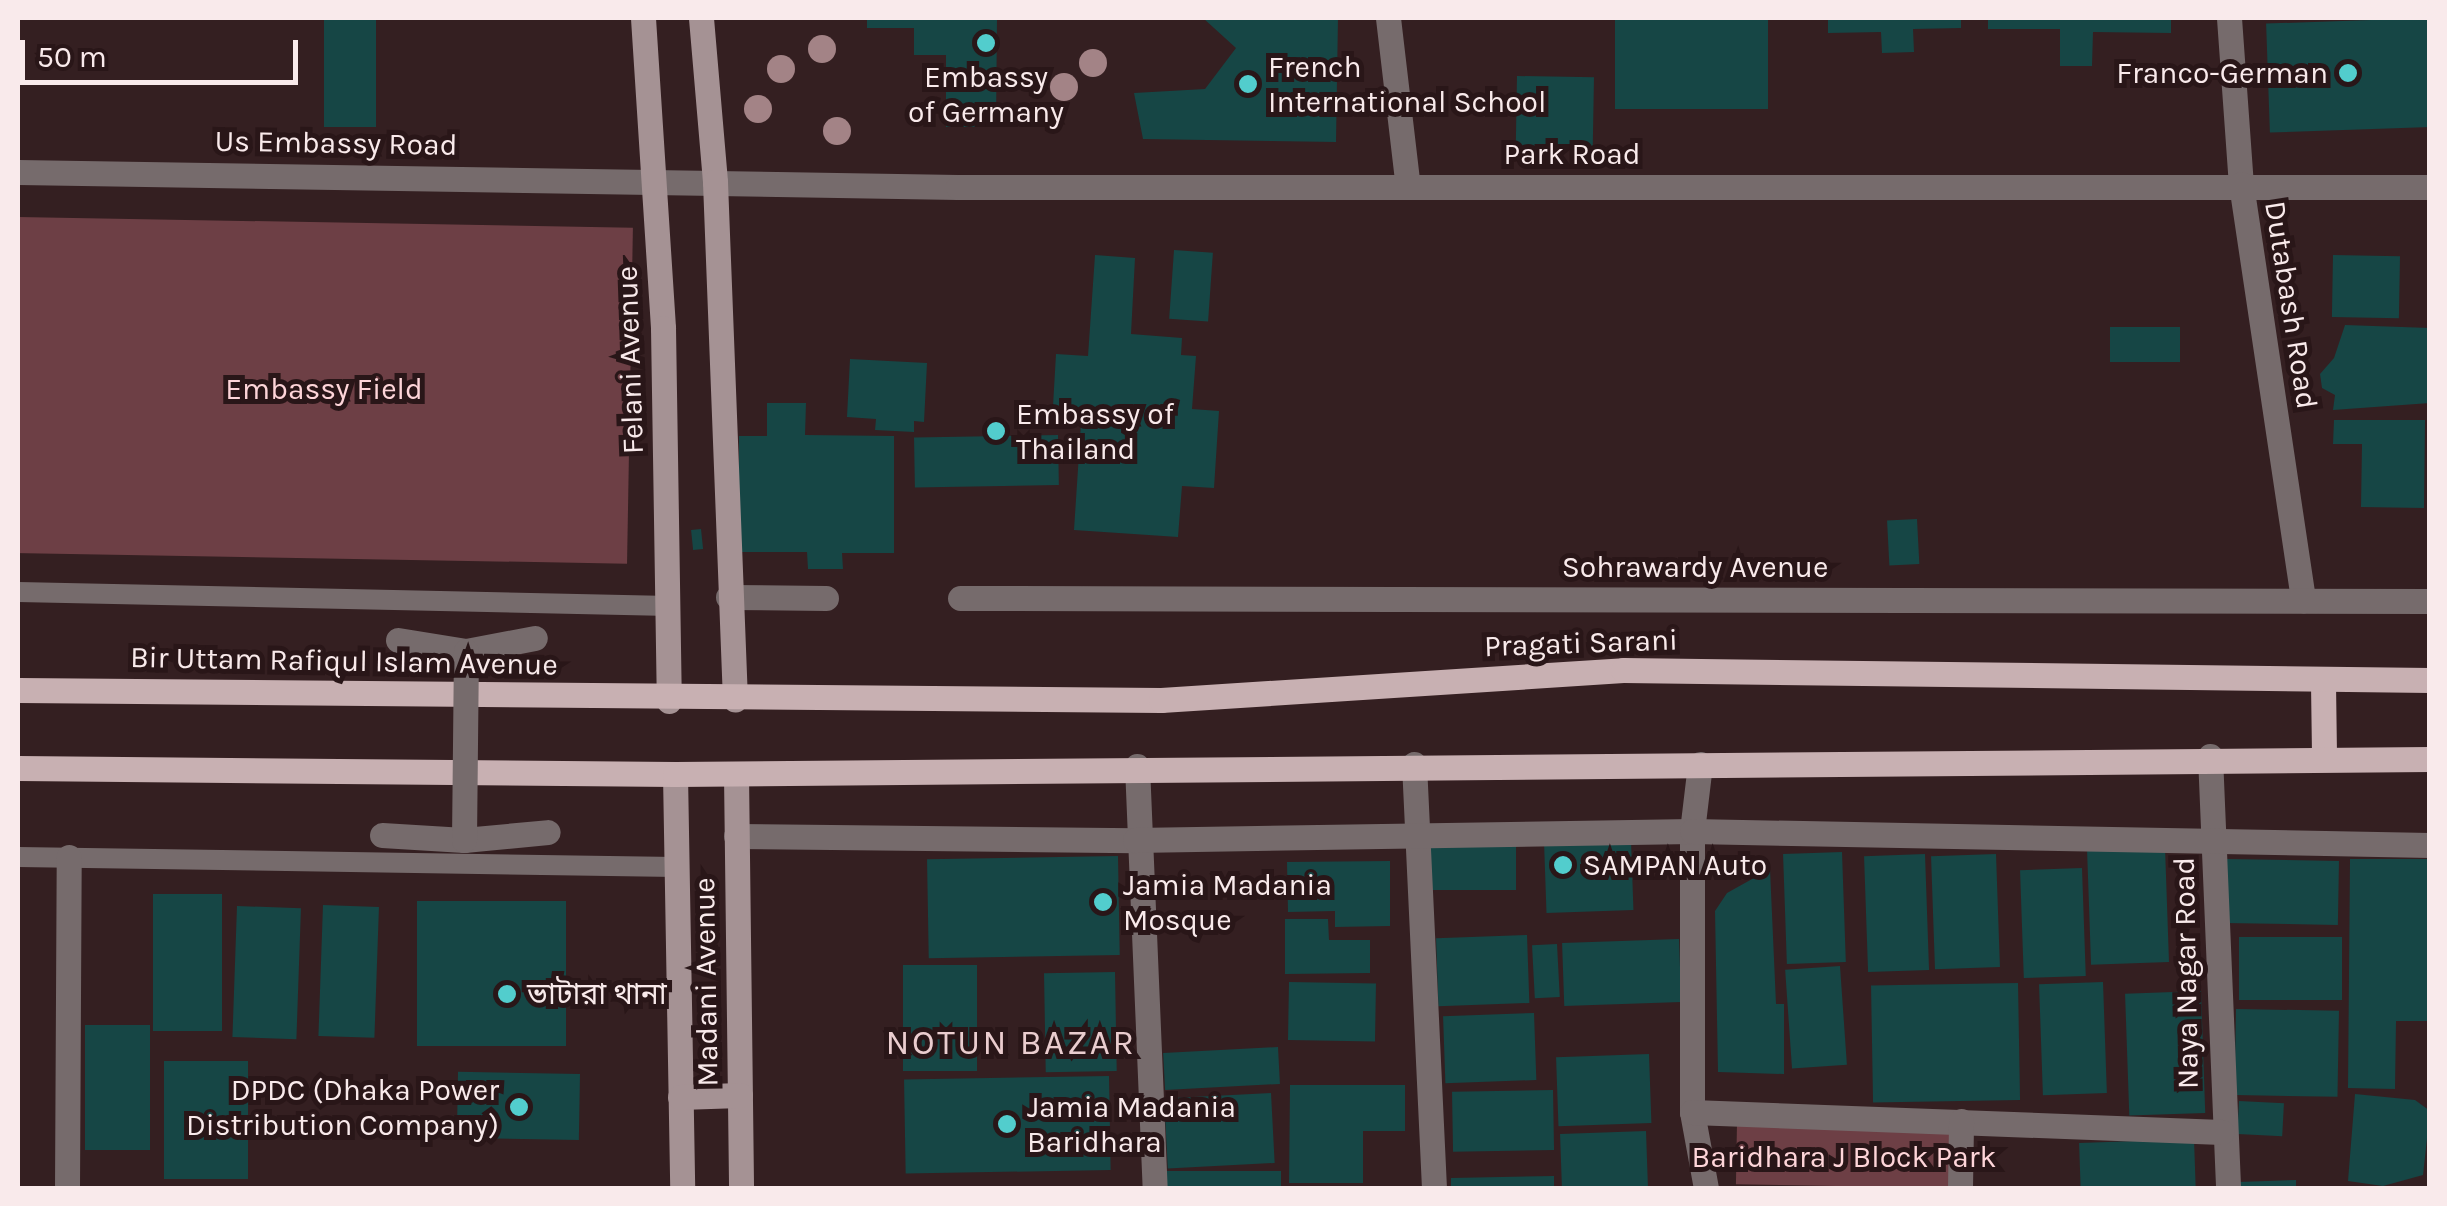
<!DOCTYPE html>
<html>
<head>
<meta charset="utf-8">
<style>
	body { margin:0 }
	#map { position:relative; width:2447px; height:1206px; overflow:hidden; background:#341f21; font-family:Karla,"Noto Sans Bengali",sans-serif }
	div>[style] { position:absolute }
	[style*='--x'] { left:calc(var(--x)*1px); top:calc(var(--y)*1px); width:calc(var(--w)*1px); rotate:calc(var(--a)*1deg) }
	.green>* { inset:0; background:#6d3f45; transform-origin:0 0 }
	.building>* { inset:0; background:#164645; transform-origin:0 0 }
	.service>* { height:20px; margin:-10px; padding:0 10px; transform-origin:10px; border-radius:10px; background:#766b6c }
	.pedestrian>* { height:25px; margin:-12.5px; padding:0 12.5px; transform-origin:12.5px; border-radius:12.5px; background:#766b6c }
	.minor>* { height:25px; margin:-12.5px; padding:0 12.5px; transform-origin:12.5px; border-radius:12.5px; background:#766b6c }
	.secondary>* { height:25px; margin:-12.5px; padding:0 12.5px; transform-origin:12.5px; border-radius:12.5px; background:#a59294 }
	.primary>* { height:25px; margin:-12.5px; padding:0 12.5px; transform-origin:12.5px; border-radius:12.5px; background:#c8b0b2 }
	.pedestrian-bridge>* { height:25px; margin:-12.5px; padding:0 12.5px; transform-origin:12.5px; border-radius:12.5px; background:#766b6c }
	.trees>* { width:28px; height:28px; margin:-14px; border-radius:50%; background:#a38386 }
	.dots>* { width:28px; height:28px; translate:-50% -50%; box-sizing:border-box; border:5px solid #291618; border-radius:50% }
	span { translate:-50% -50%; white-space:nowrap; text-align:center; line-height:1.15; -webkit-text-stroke:10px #291618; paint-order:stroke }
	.poi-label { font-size:30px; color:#f9eaeb }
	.left { translate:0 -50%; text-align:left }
	.right { translate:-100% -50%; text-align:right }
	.street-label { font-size:30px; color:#f9eaeb }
	.park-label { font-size:30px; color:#fed5d9 }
	.quarter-label { font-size:35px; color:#eacdcf; letter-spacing:2.5px }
	.frame { position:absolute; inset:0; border:20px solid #f9eaeb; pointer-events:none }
	.scale { position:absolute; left:20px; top:40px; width:278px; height:45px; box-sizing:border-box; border:5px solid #f9eaeb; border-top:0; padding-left:12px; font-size:30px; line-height:35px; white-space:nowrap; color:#f9eaeb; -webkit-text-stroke:8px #291618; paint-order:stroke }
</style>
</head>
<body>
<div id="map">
	<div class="green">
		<i style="left:18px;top:217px;width:615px;height:336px;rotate:1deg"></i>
		<i style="left:1951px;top:1125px;width:63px;height:214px;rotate:91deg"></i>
	</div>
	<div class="building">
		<i style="left:324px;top:18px;width:52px;height:109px"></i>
		<i style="clip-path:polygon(867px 18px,997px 18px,996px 127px,946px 127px,946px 55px,914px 55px,914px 28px,867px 28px)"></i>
		<i style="clip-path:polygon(1203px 18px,1338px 18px,1336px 142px,1143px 139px,1134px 93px,1205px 89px,1236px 48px)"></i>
		<i style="left:1615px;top:18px;width:153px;height:91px"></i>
		<i style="clip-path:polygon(1828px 18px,1961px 18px,1961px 28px,1913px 29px,1914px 52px,1882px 53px,1881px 32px,1828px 33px)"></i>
		<i style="clip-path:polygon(1988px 18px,2171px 18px,2171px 33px,2093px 32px,2092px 66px,2060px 66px,2060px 29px,1988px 29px)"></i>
		<i style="left:2427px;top:18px;width:109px;height:161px;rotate:88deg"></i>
		<i style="left:1517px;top:76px;width:77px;height:71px;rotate:1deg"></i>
		<i style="left:1174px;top:250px;width:39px;height:69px;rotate:4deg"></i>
		<i style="clip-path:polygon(1095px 255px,1135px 258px,1131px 334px,1182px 338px,1181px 355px,1196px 356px,1192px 409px,1219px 411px,1214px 488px,1182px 486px,1178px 537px,1074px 530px,1082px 408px,1053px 406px,1056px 354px,1088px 356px)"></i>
		<i style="left:2333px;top:255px;width:67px;height:62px;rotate:1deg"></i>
		<i style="clip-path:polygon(2345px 325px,2430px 328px,2430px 403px,2333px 410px,2335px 395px,2322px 388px,2320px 374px,2334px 358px)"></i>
		<i style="left:2180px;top:327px;width:35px;height:70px;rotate:90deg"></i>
		<i style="clip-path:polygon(850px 359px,927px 363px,924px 422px,914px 421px,914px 432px,875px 430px,876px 419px,847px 417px)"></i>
		<i style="clip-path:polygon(767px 403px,806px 403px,805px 435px,894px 436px,894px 553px,842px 553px,843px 569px,808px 569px,807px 552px,739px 552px,739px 436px,767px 436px)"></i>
		<i style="clip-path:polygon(2334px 420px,2425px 420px,2424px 508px,2361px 507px,2362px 444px,2333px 444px)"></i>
		<i style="left:1058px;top:435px;width:50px;height:144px;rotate:89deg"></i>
		<i style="left:1917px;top:519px;width:45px;height:30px;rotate:87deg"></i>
		<i style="left:701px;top:529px;width:20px;height:10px;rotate:84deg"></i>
		<i style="left:1631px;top:840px;width:70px;height:87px;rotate:88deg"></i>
		<i style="left:1516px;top:841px;width:49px;height:90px;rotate:90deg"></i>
		<i style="left:2165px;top:847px;width:115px;height:78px;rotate:88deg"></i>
		<i style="left:1842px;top:852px;width:110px;height:59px;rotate:88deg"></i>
		<i style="left:1925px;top:854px;width:116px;height:61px;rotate:88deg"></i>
		<i style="left:1996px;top:854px;width:113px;height:65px;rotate:88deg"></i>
		<i style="left:1118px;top:856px;width:99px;height:191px;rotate:89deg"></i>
		<i style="left:2225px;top:859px;width:114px;height:64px;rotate:1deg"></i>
		<i style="clip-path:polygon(2350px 859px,2430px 859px,2430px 1021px,2396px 1021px,2395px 1089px,2348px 1088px)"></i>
		<i style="clip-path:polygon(1390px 861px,1390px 926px,1335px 927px,1335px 911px,1288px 912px,1287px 862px)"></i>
		<i style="left:2082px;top:868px;width:108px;height:62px;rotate:88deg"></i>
		<i style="clip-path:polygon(1770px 869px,1776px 1004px,1784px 1004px,1784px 1074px,1718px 1072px,1715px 911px,1727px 893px)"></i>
		<i style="left:153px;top:894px;width:69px;height:137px"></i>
		<i style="left:417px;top:901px;width:149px;height:145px"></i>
		<i style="left:323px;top:905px;width:56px;height:131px;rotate:2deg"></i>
		<i style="left:237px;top:906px;width:64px;height:131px;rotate:2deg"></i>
		<i style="clip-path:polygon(1285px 919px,1328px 919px,1329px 940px,1370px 940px,1370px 973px,1285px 974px)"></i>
		<i style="left:1527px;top:935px;width:68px;height:91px;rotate:88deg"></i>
		<i style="left:2239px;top:937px;width:103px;height:63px"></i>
		<i style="left:1679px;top:939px;width:63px;height:117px;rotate:88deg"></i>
		<i style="left:1557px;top:944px;width:53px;height:25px;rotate:87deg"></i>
		<i style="left:903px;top:965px;width:74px;height:106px"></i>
		<i style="left:1840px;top:966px;width:99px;height:55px;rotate:86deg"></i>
		<i style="left:1115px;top:972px;width:99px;height:71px;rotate:89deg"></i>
		<i style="left:1289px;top:982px;width:87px;height:58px;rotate:1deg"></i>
		<i style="left:2103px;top:982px;width:111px;height:64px;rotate:88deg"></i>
		<i style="left:2018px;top:983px;width:117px;height:147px;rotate:89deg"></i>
		<i style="left:2201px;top:991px;width:122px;height:76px;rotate:88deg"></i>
		<i style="left:2236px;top:1009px;width:103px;height:86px;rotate:1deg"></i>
		<i style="left:1534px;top:1013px;width:67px;height:91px;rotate:88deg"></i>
		<i style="left:85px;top:1025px;width:65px;height:125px"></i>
		<i style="left:1278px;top:1047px;width:37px;height:115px;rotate:87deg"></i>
		<i style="left:1649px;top:1054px;width:69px;height:93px;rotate:88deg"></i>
		<i style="left:248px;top:1061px;width:118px;height:84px;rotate:90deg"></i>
		<i style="left:580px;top:1074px;width:66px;height:122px;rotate:91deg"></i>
		<i style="left:1109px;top:1076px;width:94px;height:205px;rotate:89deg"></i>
		<i style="clip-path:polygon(1290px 1085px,1405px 1085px,1405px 1131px,1363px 1131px,1363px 1183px,1289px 1183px)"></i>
		<i style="left:1553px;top:1090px;width:60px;height:101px;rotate:89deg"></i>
		<i style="left:1271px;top:1093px;width:70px;height:107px;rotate:87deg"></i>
		<i style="clip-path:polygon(2355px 1094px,2415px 1100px,2430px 1111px,2423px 1175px,2383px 1186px,2348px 1181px)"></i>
		<i style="left:2239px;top:1101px;width:45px;height:33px;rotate:3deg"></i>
		<i style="left:1646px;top:1131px;width:57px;height:86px;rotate:88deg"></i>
		<i style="left:2194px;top:1139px;width:49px;height:115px;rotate:88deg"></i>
		<i style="left:1281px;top:1171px;width:17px;height:115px;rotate:90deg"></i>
		<i style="clip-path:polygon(1554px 1176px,1554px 1188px,1451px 1188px,1451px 1178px)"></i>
		<i style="clip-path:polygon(2296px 1180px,2296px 1188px,2238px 1188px,2238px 1182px)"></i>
	</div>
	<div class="service">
		<i style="--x:18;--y:592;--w:652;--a:1.23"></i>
		<i style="--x:18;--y:857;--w:658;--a:0.87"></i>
	</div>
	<div class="pedestrian">
		<i style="--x:398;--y:640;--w:69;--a:9.2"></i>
		<i style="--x:466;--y:651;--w:70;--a:-10.7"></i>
		<i style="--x:382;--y:835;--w:82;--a:3.5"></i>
		<i style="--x:464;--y:840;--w:84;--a:-5.4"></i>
	</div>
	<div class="minor">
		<i style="--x:1388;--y:18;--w:170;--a:83.3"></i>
		<i style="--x:2229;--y:18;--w:166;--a:85.9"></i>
		<i style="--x:2241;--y:184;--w:421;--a:81.5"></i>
		<i style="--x:18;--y:172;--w:940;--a:0.91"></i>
		<i style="--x:958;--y:187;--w:1472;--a:0"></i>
		<i style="--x:728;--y:597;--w:98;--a:0.6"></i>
		<i style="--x:960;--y:598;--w:1470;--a:0.12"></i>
		<i style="--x:2210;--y:756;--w:432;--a:87.6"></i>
		<i style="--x:1414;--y:764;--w:424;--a:87.3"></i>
		<i style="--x:1700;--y:764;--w:67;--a:96.8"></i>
		<i style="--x:1692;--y:831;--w:281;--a:90"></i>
		<i style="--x:1692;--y:1112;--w:77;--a:79.6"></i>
		<i style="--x:1137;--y:766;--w:422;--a:87.6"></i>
		<i style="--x:736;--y:836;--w:399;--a:0.6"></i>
		<i style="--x:1135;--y:840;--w:557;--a:-0.93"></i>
		<i style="--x:1692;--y:831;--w:738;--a:1.09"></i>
		<i style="--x:1692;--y:1112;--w:530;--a:2.16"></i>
		<i style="--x:67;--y:1188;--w:331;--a:-89.7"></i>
		<i style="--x:1960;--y:1188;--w:67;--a:-89.1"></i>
	</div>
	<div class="secondary">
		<i style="--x:643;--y:18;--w:311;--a:86.3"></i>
		<i style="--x:663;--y:328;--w:373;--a:89.1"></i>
		<i style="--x:701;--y:18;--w:165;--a:85.1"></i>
		<i style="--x:715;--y:182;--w:518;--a:87.79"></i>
		<i style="--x:675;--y:774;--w:414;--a:89"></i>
		<i style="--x:736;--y:774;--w:414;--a:89.3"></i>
		<i style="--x:680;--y:1097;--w:60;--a:-1.9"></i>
	</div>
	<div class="primary">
		<i style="--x:2323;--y:683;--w:74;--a:89.2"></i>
		<i style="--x:18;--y:690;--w:1143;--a:0.5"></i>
		<i style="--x:1161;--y:700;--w:463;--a:-3.7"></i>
		<i style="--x:1623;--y:670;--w:807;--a:0.71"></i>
		<i style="--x:18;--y:768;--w:657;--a:0.52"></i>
		<i style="--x:675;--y:774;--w:1755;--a:-0.49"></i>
	</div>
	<div class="pedestrian-bridge">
		<i style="--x:464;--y:840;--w:189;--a:-89.4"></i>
	</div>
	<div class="trees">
		<i style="left:822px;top:49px"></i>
		<i style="left:1093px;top:63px"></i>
		<i style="left:781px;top:69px"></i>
		<i style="left:1064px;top:87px"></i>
		<i style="left:758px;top:109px"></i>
		<i style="left:837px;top:131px"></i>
	</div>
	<div class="dots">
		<i style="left:986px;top:43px;background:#52cdcd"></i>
		<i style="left:2348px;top:73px;background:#52cdcd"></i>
		<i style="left:1248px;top:84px;background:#52cdcd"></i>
		<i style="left:996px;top:431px;background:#52cdcd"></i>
		<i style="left:1563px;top:865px;background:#52cdcd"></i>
		<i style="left:1103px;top:902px;background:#52cdcd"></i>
		<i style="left:507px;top:994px;background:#52cdcd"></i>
		<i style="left:519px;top:1107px;background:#52cdcd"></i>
		<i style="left:1007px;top:1124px;background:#52cdcd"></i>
	</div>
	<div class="poi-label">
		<span class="left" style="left:1268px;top:84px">French<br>International School</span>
		<span class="right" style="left:2328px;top:73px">Franco-German</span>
		<span style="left:986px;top:94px">Embassy<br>of Germany</span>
		<span class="left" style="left:1016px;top:431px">Embassy of<br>Thailand</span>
		<span class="left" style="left:1583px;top:865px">SAMPAN Auto</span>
		<span class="left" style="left:1123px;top:902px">Jamia Madania<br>Mosque</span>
		<span class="left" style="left:527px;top:994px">ভাটারা থানা</span>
		<span class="right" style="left:499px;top:1107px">DPDC (Dhaka Power<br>Distribution Company)</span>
		<span class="left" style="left:1027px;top:1124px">Jamia Madania<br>Baridhara</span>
	</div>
	<div class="street-label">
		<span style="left:336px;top:143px;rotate:1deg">Us Embassy Road</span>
		<span style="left:1572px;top:154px">Park Road</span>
		<span style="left:2291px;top:305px;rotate:81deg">Dutabash Road</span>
		<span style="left:630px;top:360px;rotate:-92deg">Felani Avenue</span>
		<span style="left:1695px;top:567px">Sohrawardy Avenue</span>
		<span style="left:1581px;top:643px;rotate:-2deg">Pragati Sarani</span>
		<span style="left:344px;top:661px;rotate:1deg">Bir Uttam Rafiqul Islam Avenue</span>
		<span style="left:2186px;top:973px;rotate:-91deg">Naya Nagar Road</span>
		<span style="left:706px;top:982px;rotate:-91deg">Madani Avenue</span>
	</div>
	<div class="park-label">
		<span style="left:324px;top:389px">Embassy Field</span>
		<span style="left:1844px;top:1157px">Baridhara J Block Park</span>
	</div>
	<div class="quarter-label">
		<span style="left:1011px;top:1043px">NOTUN BAZAR</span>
	</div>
	<div class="frame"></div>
	<div class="scale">50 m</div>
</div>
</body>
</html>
